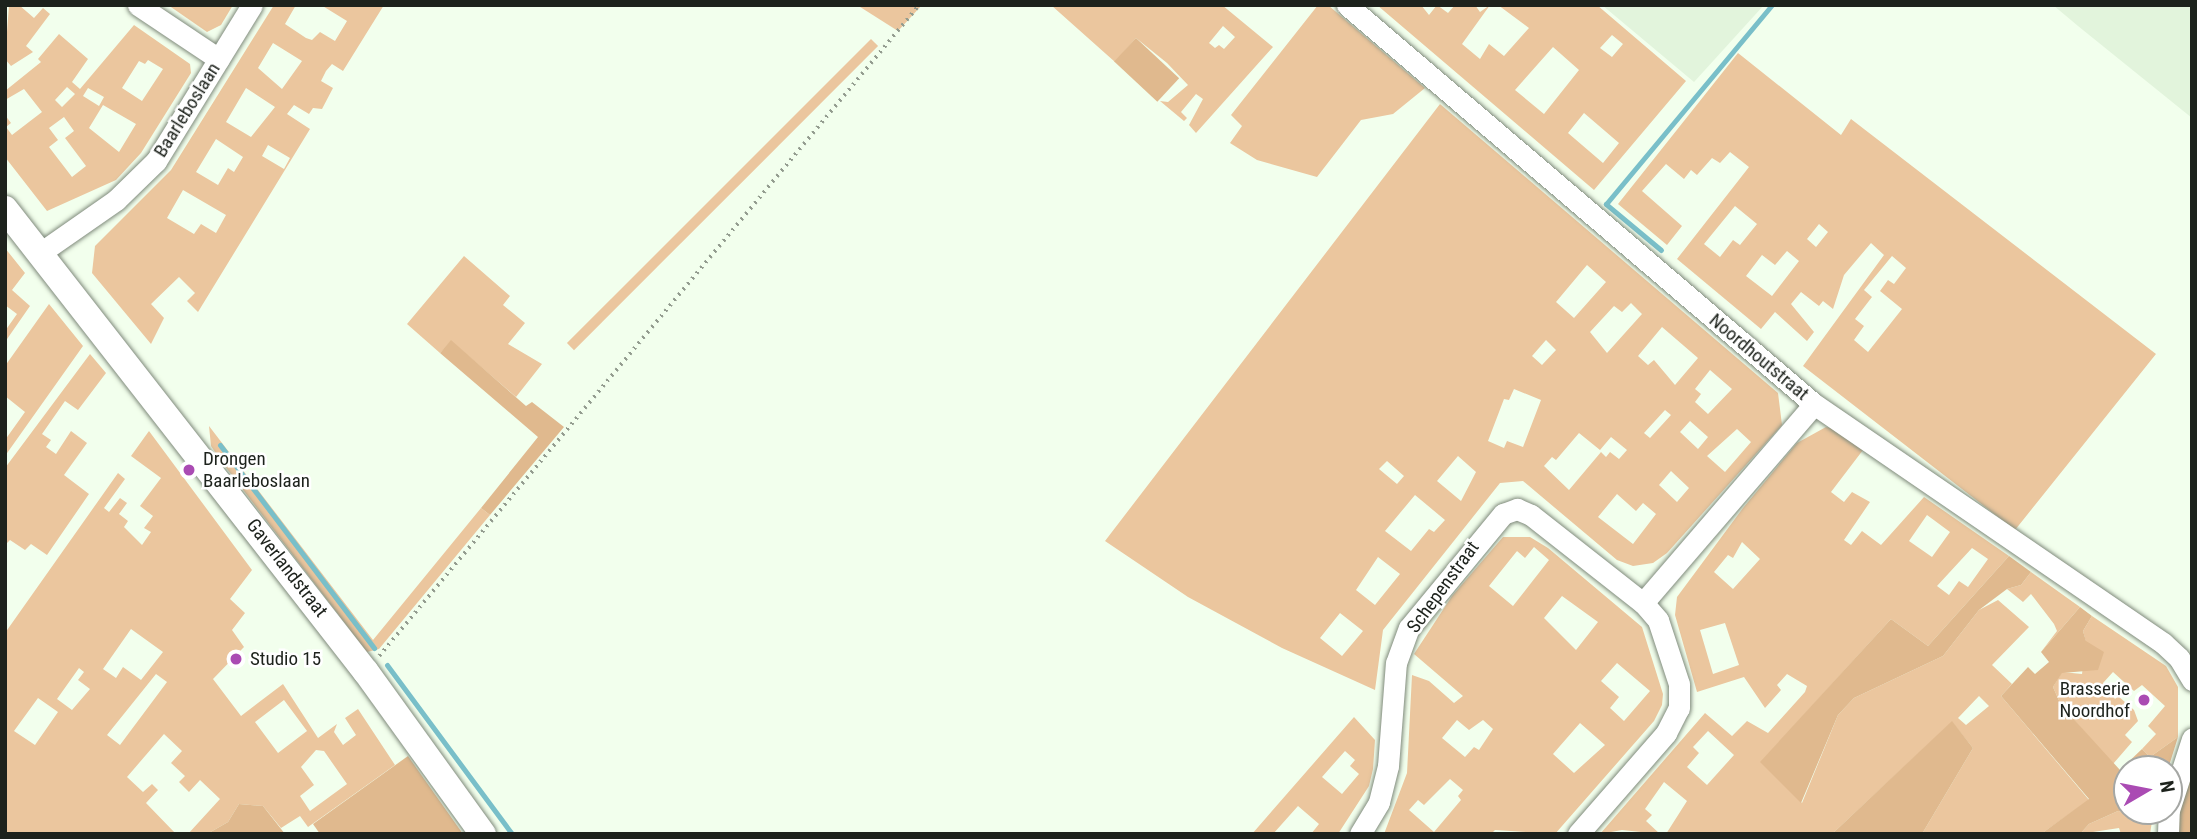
<!DOCTYPE html>
<html>
<head>
<meta charset="utf-8">
<style>
	body { margin:0 }
	#map { position:relative; width:2197px; height:839px; overflow:hidden; background:#f2ffed; font-family:"Roboto Condensed",sans-serif }
	div>[style] { position:absolute }
	[style*='--x'] { left:calc(var(--x)*1px); top:calc(var(--y)*1px); width:calc(var(--w)*1px); rotate:calc(var(--a)*1deg) }
	.built>* { inset:0; background:#e2f4dc }
	.green>* { inset:0; background:#ebc69e; transform-origin:0 0 }
	.forest>* { inset:0; background:#e0b98e; transform-origin:0 0 }
	.stream>* { height:5px; margin:-2.5px; padding:0 2.5px; transform-origin:2.5px; border-radius:2.5px; background:#79bfc9 }
	.path>* { height:3.5px; margin-top:-1.75px; transform-origin:0; background:repeating-linear-gradient(90deg,#939c8f 0 2px,transparent 0 7px) }
	.roads { filter:drop-shadow(0 0 2px #808b7c) drop-shadow(0 0 2px #808b7c) }
	.minor>* { height:21px; margin:-10.5px; padding:0 10.5px; transform-origin:10.5px; border-radius:10.5px; background:#fff }
	.major>* { height:26px; margin:-13px; padding:0 13px; transform-origin:13px; border-radius:13px; background:#fff }
	.dots>* { width:19px; height:19px; translate:-50% -50%; box-sizing:border-box; border:4px solid #fff; border-radius:50% }
	span { translate:-50% -50%; white-space:nowrap; text-align:center; line-height:1.15; -webkit-text-stroke:5px #fff; paint-order:stroke }
	.street-label { font-size:19px; color:#1d221c }
	.poi-label { font-size:19px; color:#1d221c }
	.left { translate:0 -50%; text-align:left }
	.right { translate:-100% -50%; text-align:right }
	.frame { position:absolute; inset:0; border:7px solid #1d221c; pointer-events:none }
	.north { position:absolute; left:2113px; top:755px; width:70px; height:70px; box-sizing:border-box; background:#fff; border:2px solid #a5a7a4; border-radius:50%; rotate:80deg; font-size:19px; font-weight:700; line-height:28px; text-align:center; color:#1d221c }
	.north::after { content:''; display:block; margin:auto; width:24px; height:32px; background:#aa4bb3; clip-path:polygon(50% 0,100% 100%,50% 72%,0 100%) }
</style>
</head>
<body>
<div id="map">
	<div class="built">
		<i style="clip-path:polygon(1602px 5px,1764px 5px,1694px 82px)"></i>
		<i style="clip-path:polygon(2053px 5px,2192px 5px,2192px 118px,2078px 26px)"></i>
	</div>
	<div class="green">
		<i style="clip-path:polygon(9px 5px,19px 5px,34px 18px,43px 8px,50px 14px,26px 46px,33px 52px,11px 66px,5px 59px)"></i>
		<i style="clip-path:polygon(168px 5px,233px 5px,221px 25px,207px 32px)"></i>
		<i style="clip-path:polygon(evenodd,274px 5px,296px 5px,285px 24px,306px 38px,312px 40px,320px 32px,335px 41px,347px 21px,321px 5px,384px 5px,343px 71px,332px 64px,326px 71px,321px 81px,333px 88px,322px 109px,313px 108px,309px 114px,294px 105px,287px 114px,310px 129px,198px 312px,187px 301px,195px 293px,179px 277px,151px 304px,164px 318px,151px 344px,92px 273px,95px 246px,171px 170px,274px 5px,273px 43px,302px 61px,282px 89px,258px 68px,273px 43px,274px 5px,246px 88px,275px 107px,251px 137px,226px 122px,246px 88px,274px 5px,216px 139px,243px 157px,234px 172px,228px 168px,218px 185px,196px 172px,216px 139px,274px 5px,268px 145px,290px 158px,284px 169px,262px 156px,268px 145px,274px 5px,183px 190px,226px 215px,216px 233px,201px 224px,194px 234px,167px 218px,183px 190px)"></i>
		<i style="clip-path:polygon(857px 5px,922px 5px,898px 31px)"></i>
		<i style="clip-path:polygon(evenodd,1051px 5px,1222px 5px,1273px 47px,1196px 133px,1189px 125px,1203px 99px,1196px 94px,1181px 112px,1187px 118px,1184px 121px,1160px 101px,1168px 102px,1188px 85px,1167px 63px,1136px 38px,1115px 62px,1051px 5px,1223px 26px,1235px 37px,1224px 49px,1219px 45px,1215px 48px,1209px 43px,1223px 26px)"></i>
		<i style="clip-path:polygon(1318px 5px,1328px 5px,1425px 88px,1393px 114px,1361px 120px,1317px 177px,1257px 160px,1230px 143px,1242px 126px,1231px 115px)"></i>
		<i style="clip-path:polygon(evenodd,1377px 5px,1421px 5px,1429px 15px,1437px 5px,1448px 13px,1455px 5px,1475px 5px,1480px 12px,1490px 5px,1462px 44px,1480px 59px,1489px 44px,1504px 56px,1529px 28px,1498px 5px,1597px 5px,1686px 81px,1594px 190px,1377px 5px,1612px 35px,1623px 44px,1612px 57px,1600px 48px,1612px 35px,1377px 5px,1553px 47px,1579px 70px,1544px 114px,1515px 90px,1553px 47px,1377px 5px,1584px 113px,1619px 143px,1603px 163px,1568px 133px,1584px 113px)"></i>
		<i style="clip-path:polygon(evenodd,134px 25px,190px 64px,191px 73px,141px 153px,116px 180px,47px 211px,5px 157px,5px 115px,11px 123px,6px 127px,12px 135px,42px 112px,24px 89px,5px 100px,5px 91px,41px 62px,38px 59px,59px 34px,88px 59px,72px 82px,80px 89px,134px 25px,148px 60px,163px 69px,142px 101px,122px 88px,139px 61px,145px 64px,148px 60px,134px 25px,67px 87px,75px 94px,62px 107px,55px 100px,67px 87px,134px 25px,88px 88px,104px 97px,99px 106px,83px 96px,88px 88px,134px 25px,103px 105px,136px 124px,119px 152px,89px 128px,103px 105px,134px 25px,64px 117px,74px 131px,65px 138px,86px 166px,72px 177px,49px 147px,58px 140px,49px 128px,64px 117px)"></i>
		<i style="left:871px;top:39px;width:10px;height:430px;rotate:45deg"></i>
		<i style="clip-path:polygon(evenodd,1738px 53px,1841px 135px,1851px 119px,2156px 354px,2015px 530px,1803px 366px,1884px 255px,1871px 243px,1844px 275px,1833px 309px,1823px 301px,1819px 306px,1801px 292px,1791px 304px,1814px 332px,1807px 341px,1775px 312px,1761px 329px,1677px 259px,1749px 167px,1730px 152px,1720px 163px,1712px 158px,1697px 175px,1691px 170px,1684px 179px,1666px 164px,1642px 191px,1682px 226px,1667px 245px,1618px 204px,1738px 53px,1735px 206px,1757px 224px,1740px 245px,1733px 240px,1720px 257px,1704px 244px,1735px 206px,1738px 53px,1819px 224px,1828px 232px,1816px 247px,1807px 239px,1819px 224px,1738px 53px,1787px 251px,1799px 261px,1772px 296px,1746px 276px,1762px 255px,1775px 265px,1787px 251px,1738px 53px,1892px 256px,1906px 268px,1894px 284px,1888px 280px,1880px 291px,1902px 309px,1868px 352px,1854px 340px,1864px 326px,1855px 319px,1872px 297px,1864px 290px,1892px 256px)"></i>
		<i style="clip-path:polygon(evenodd,1440px 104px,1778px 393px,1782px 425px,1667px 553px,1653px 563px,1633px 566px,1617px 560px,1523px 481px,1500px 483px,1383px 630px,1375px 690px,1282px 648px,1188px 597px,1105px 541px,1440px 104px,1587px 265px,1606px 282px,1574px 318px,1556px 302px,1587px 265px,1440px 104px,1631px 303px,1642px 314px,1607px 353px,1590px 332px,1614px 306px,1622px 312px,1631px 303px,1440px 104px,1662px 327px,1698px 358px,1675px 385px,1654px 360px,1648px 365px,1638px 356px,1662px 327px,1440px 104px,1546px 340px,1556px 350px,1542px 365px,1532px 356px,1546px 340px,1440px 104px,1710px 370px,1732px 389px,1708px 414px,1695px 402px,1701px 394px,1695px 389px,1710px 370px,1440px 104px,1514px 389px,1541px 400px,1523px 447px,1507px 441px,1504px 448px,1488px 441px,1504px 399px,1509px 400px,1514px 389px,1440px 104px,1665px 410px,1671px 415px,1650px 438px,1644px 433px,1665px 410px,1440px 104px,1690px 421px,1708px 437px,1698px 449px,1680px 432px,1690px 421px,1440px 104px,1737px 429px,1751px 442px,1725px 472px,1707px 456px,1737px 429px,1440px 104px,1579px 433px,1600px 450px,1611px 437px,1627px 450px,1619px 459px,1610px 452px,1606px 457px,1601px 452px,1569px 490px,1544px 466px,1552px 457px,1556px 460px,1579px 433px,1440px 104px,1458px 456px,1476px 472px,1461px 501px,1437px 481px,1458px 456px,1440px 104px,1387px 461px,1404px 476px,1397px 484px,1379px 469px,1387px 461px,1440px 104px,1671px 471px,1689px 488px,1677px 502px,1659px 485px,1671px 471px,1440px 104px,1617px 494px,1636px 511px,1643px 503px,1656px 514px,1633px 544px,1598px 517px,1617px 494px,1440px 104px,1415px 495px,1445px 520px,1434px 532px,1429px 529px,1411px 551px,1385px 531px,1415px 495px,1440px 104px,1378px 557px,1400px 574px,1375px 605px,1356px 590px,1378px 557px,1440px 104px,1340px 613px,1363px 631px,1342px 656px,1320px 638px,1340px 613px)"></i>
		<i style="clip-path:polygon(5px 248px,25px 273px,12px 290px,30px 306px,5px 342px,5px 331px,17px 314px,5px 305px)"></i>
		<i style="clip-path:polygon(464px 256px,510px 296px,503px 305px,525px 323px,508px 344px,542px 364px,516px 397px,451px 341px,440px 353px,407px 324px)"></i>
		<i style="clip-path:polygon(49px 304px,83px 346px,5px 456px,5px 440px,25px 412px,5px 396px,5px 366px)"></i>
		<i style="clip-path:polygon(90px 354px,106px 373px,78px 410px,65px 401px,42px 434px,51px 440px,46px 447px,56px 454px,71px 431px,87px 443px,64px 475px,89px 494px,47px 555px,31px 544px,25px 550px,10px 540px,5px 545px,5px 468px)"></i>
		<i style="clip-path:polygon(209px 426px,373px 640px,481px 508px,490px 515px,379px 649px,367px 652px,221px 461px,211px 446px)"></i>
		<i style="clip-path:polygon(evenodd,1826px 427px,1836px 429px,1863px 450px,1831px 492px,1844px 502px,1852px 492px,1870px 502px,1844px 540px,1851px 545px,1862px 531px,1881px 545px,1924px 497px,2009px 556px,1928px 646px,1891px 619px,1761px 762px,1802px 803px,1838px 715px,1854px 698px,1943px 656px,1979px 610px,1998px 600px,2029px 627px,1992px 665px,2012px 684px,2001px 696px,2089px 800px,2041px 834px,1922px 834px,1973px 748px,1952px 722px,1832px 834px,1666px 834px,1687px 801px,1664px 782px,1645px 809px,1652px 815px,1646px 821px,1660px 834px,1622px 830px,1600px 834px,1705px 713px,1732px 736px,1747px 721px,1768px 733px,1805px 692px,1807px 686px,1787px 674px,1777px 685px,1781px 690px,1765px 708px,1744px 677px,1697px 692px,1675px 615px,1677px 597px,1743px 508px,1797px 443px,1826px 427px,1927px 515px,1950px 532px,1932px 557px,1909px 541px,1927px 515px,1826px 427px,1742px 542px,1760px 559px,1733px 589px,1714px 572px,1728px 555px,1733px 558px,1742px 542px,1826px 427px,1972px 548px,1988px 559px,1968px 587px,1959px 581px,1949px 595px,1937px 586px,1972px 548px,1826px 427px,1725px 623px,1739px 665px,1713px 674px,1700px 630px,1725px 623px,1826px 427px,1979px 696px,1989px 706px,1966px 725px,1958px 718px,1979px 696px,1826px 427px,1708px 731px,1734px 755px,1707px 785px,1687px 767px,1699px 753px,1693px 747px,1708px 731px)"></i>
		<i style="clip-path:polygon(evenodd,149px 431px,252px 570px,230px 599px,245px 613px,232px 630px,244px 647px,213px 679px,241px 716px,283px 684px,318px 738px,337px 724px,334px 732px,343px 745px,356px 735px,345px 718px,358px 709px,395px 765px,308px 827px,300px 816px,281px 828px,263px 806px,239px 804px,228px 822px,207px 834px,188px 834px,220px 799px,200px 780px,189px 792px,179px 782px,185px 776px,171px 763px,182px 751px,164px 734px,127px 777px,143px 792px,152px 784px,158px 790px,146px 803px,176px 834px,5px 834px,5px 633px,118px 473px,125px 479px,104px 508px,109px 512px,120px 498px,127px 503px,119px 514px,128px 521px,124px 527px,142px 545px,151px 532px,144px 528px,153px 516px,140px 506px,161px 478px,131px 456px,149px 431px,131px 629px,163px 652px,141px 680px,123px 667px,116px 678px,103px 669px,131px 629px,149px 431px,79px 668px,84px 672px,78px 680px,90px 689px,72px 710px,57px 699px,79px 668px,149px 431px,156px 674px,167px 682px,120px 745px,107px 735px,156px 674px,149px 431px,38px 698px,58px 712px,35px 745px,14px 731px,38px 698px,149px 431px,284px 700px,307px 731px,278px 753px,255px 722px,284px 700px,149px 431px,316px 750px,324px 751px,347px 784px,310px 811px,300px 796px,314px 785px,301px 767px,316px 750px)"></i>
		<i style="clip-path:polygon(evenodd,1503px 537px,1530px 537px,1548px 548px,1642px 627px,1663px 694px,1662px 705px,1654px 721px,1555px 834px,1495px 830px,1491px 834px,1384px 834px,1407px 773px,1412px 675px,1429px 681px,1454px 703px,1463px 696px,1414px 654px,1452px 596px,1503px 537px,1534px 547px,1549px 560px,1513px 606px,1489px 586px,1517px 551px,1525px 558px,1534px 547px,1503px 537px,1562px 596px,1598px 622px,1576px 650px,1544px 618px,1562px 596px,1503px 537px,1617px 663px,1650px 691px,1624px 721px,1610px 708px,1619px 697px,1601px 681px,1617px 663px,1503px 537px,1457px 720px,1469px 730px,1483px 720px,1493px 729px,1479px 750px,1474px 747px,1465px 757px,1442px 738px,1457px 720px,1503px 537px,1580px 723px,1605px 745px,1574px 773px,1553px 754px,1580px 723px,1503px 537px,1450px 779px,1463px 790px,1458px 796px,1461px 800px,1434px 832px,1409px 810px,1418px 800px,1424px 805px,1450px 779px)"></i>
		<i style="clip-path:polygon(2031px 572px,2080px 607px,2041px 652px,2057px 631px,2054px 624px,2031px 594px,2023px 602px,2007px 589px,2021px 585px)"></i>
		<i style="clip-path:polygon(2092px 616px,2166px 666px,2178px 687px,2178px 737px,2150px 757px,2142px 749px,2156px 734px,2148px 726px,2165px 706px,2142px 685px,2134px 691px,2113px 672px,2103px 683px,2115px 699px,2118px 696px,2134px 710px,2138px 721px,2125px 735px,2132px 742px,2113px 764px,2061px 705px,2053px 687px,2062px 672px,2082px 674px,2086px 642px,2083px 631px)"></i>
		<i style="clip-path:polygon(evenodd,1354px 717px,1375px 740px,1373px 769px,1369px 786px,1338px 834px,1311px 834px,1319px 824px,1298px 806px,1273px 834px,1252px 834px,1354px 717px,1345px 751px,1355px 760px,1350px 766px,1359px 774px,1342px 794px,1322px 777px,1345px 751px)"></i>
		<i style="clip-path:polygon(2118px 811px,2153px 815px,2150px 834px,2121px 834px,2119px 828px,2080px 834px,2089px 824px)"></i>
	</div>
	<div class="forest">
		<i style="left:1136px;top:38px;width:59px;height:32px;rotate:43deg"></i>
		<i style="clip-path:polygon(451px 340px,526px 406px,532px 402px,564px 427px,490px 515px,481px 508px,538px 437px,440px 353px)"></i>
		<i style="clip-path:polygon(2009px 556px,2031px 572px,2021px 585px,2007px 589px,1979px 610px,1943px 656px,1854px 698px,1838px 715px,1801px 803px,1760px 762px,1891px 619px,1928px 646px)"></i>
		<i style="clip-path:polygon(2080px 607px,2092px 616px,2083px 631px,2086px 641px,2104px 652px,2098px 670px,2062px 673px,2053px 687px,2061px 705px,2120px 770px,2142px 749px,2150px 757px,2178px 737px,2168px 769px,2127px 769px,2127px 811px,2155px 811px,2153px 815px,2118px 811px,2089px 824px,2080px 834px,2041px 834px,2089px 799px,2001px 696px,2028px 667px,2035px 674px,2049px 662px,2041px 652px)"></i>
		<i style="clip-path:polygon(1952px 721px,1973px 748px,1922px 834px,1832px 834px)"></i>
		<i style="clip-path:polygon(408px 756px,463px 834px,320px 834px,313px 824px)"></i>
		<i style="clip-path:polygon(2192px 761px,2192px 834px,2179px 834px,2178px 814px)"></i>
		<i style="clip-path:polygon(239px 804px,263px 806px,285px 834px,207px 834px,228px 822px)"></i>
	</div>
	<div class="stream">
		<i style="--x:1661;--y:250;--w:72;--a:-140.1"></i>
		<i style="--x:1606;--y:204;--w:259;--a:-50.2"></i>
		<i style="--x:220;--y:445;--w:255;--a:52.8"></i>
		<i style="--x:387;--y:665;--w:210;--a:53.5"></i>
	</div>
	<div class="path">
		<i style="--x:379;--y:656;--w:846;--a:-50.32"></i>
	</div>
	<div class="roads">
		<div class="minor">
			<i style="--x:138;--y:5;--w:97;--a:33.7"></i>
			<i style="--x:1347;--y:5;--w:614;--a:40.51"></i>
			<i style="--x:1814;--y:404;--w:423;--a:34.4"></i>
			<i style="--x:2163;--y:643;--w:22;--a:43"></i>
			<i style="--x:2179;--y:658;--w:26;--a:59"></i>
			<i style="--x:40;--y:253;--w:93;--a:-34.9"></i>
			<i style="--x:116;--y:200;--w:56;--a:-44.3"></i>
			<i style="--x:156;--y:161;--w:183;--a:-58.4"></i>
			<i style="--x:2169;--y:810;--w:75;--a:-72.1"></i>
			<i style="--x:1360;--y:834;--w:37;--a:-59"></i>
			<i style="--x:1379;--y:802;--w:37;--a:-76"></i>
			<i style="--x:1388;--y:766;--w:103;--a:-85.6"></i>
			<i style="--x:1396;--y:663;--w:37;--a:-70"></i>
			<i style="--x:1409;--y:628;--w:148;--a:-50.5"></i>
			<i style="--x:1503;--y:514;--w:15;--a:-20"></i>
			<i style="--x:1517;--y:509;--w:15;--a:23"></i>
			<i style="--x:1531;--y:515;--w:142;--a:38.2"></i>
			<i style="--x:1578;--y:834;--w:134;--a:-48.9"></i>
			<i style="--x:1666;--y:733;--w:28;--a:-63"></i>
			<i style="--x:1679;--y:708;--w:24;--a:-90"></i>
			<i style="--x:1679;--y:684;--w:67;--a:-108.2"></i>
			<i style="--x:1658;--y:620;--w:23;--a:-131"></i>
			<i style="--x:1643;--y:603;--w:262;--a:-49.3"></i>
			<i style="--x:2168;--y:834;--w:23;--a:-88"></i>
		</div>
		<div class="major">
			<i style="--x:5;--y:209;--w:587;--a:52.06"></i>
			<i style="--x:366;--y:672;--w:200;--a:54.2"></i>
		</div>
	</div>
	<div class="dots">
		<i style="left:189px;top:470px;background:#aa4bb3"></i>
		<i style="left:236px;top:659px;background:#aa4bb3"></i>
		<i style="left:2144px;top:700px;background:#aa4bb3"></i>
	</div>
	<div class="street-label">
		<span style="left:187px;top:110px;rotate:-58deg">Baarleboslaan</span>
		<span style="left:1759px;top:357px;rotate:40deg">Noordhoutstraat</span>
		<span style="left:287px;top:568px;rotate:52deg">Gaverlandstraat</span>
		<span style="left:1443px;top:587px;rotate:-54deg">Schepenstraat</span>
	</div>
	<div class="poi-label">
		<span class="left" style="left:203px;top:470px">Drongen<br>Baarleboslaan</span>
		<span class="left" style="left:250px;top:659px">Studio 15</span>
		<span class="right" style="left:2130px;top:700px">Brasserie<br>Noordhof</span>
	</div>
	<div class="frame"></div>
	<div class="north">N</div>
</div>
</body>
</html>
